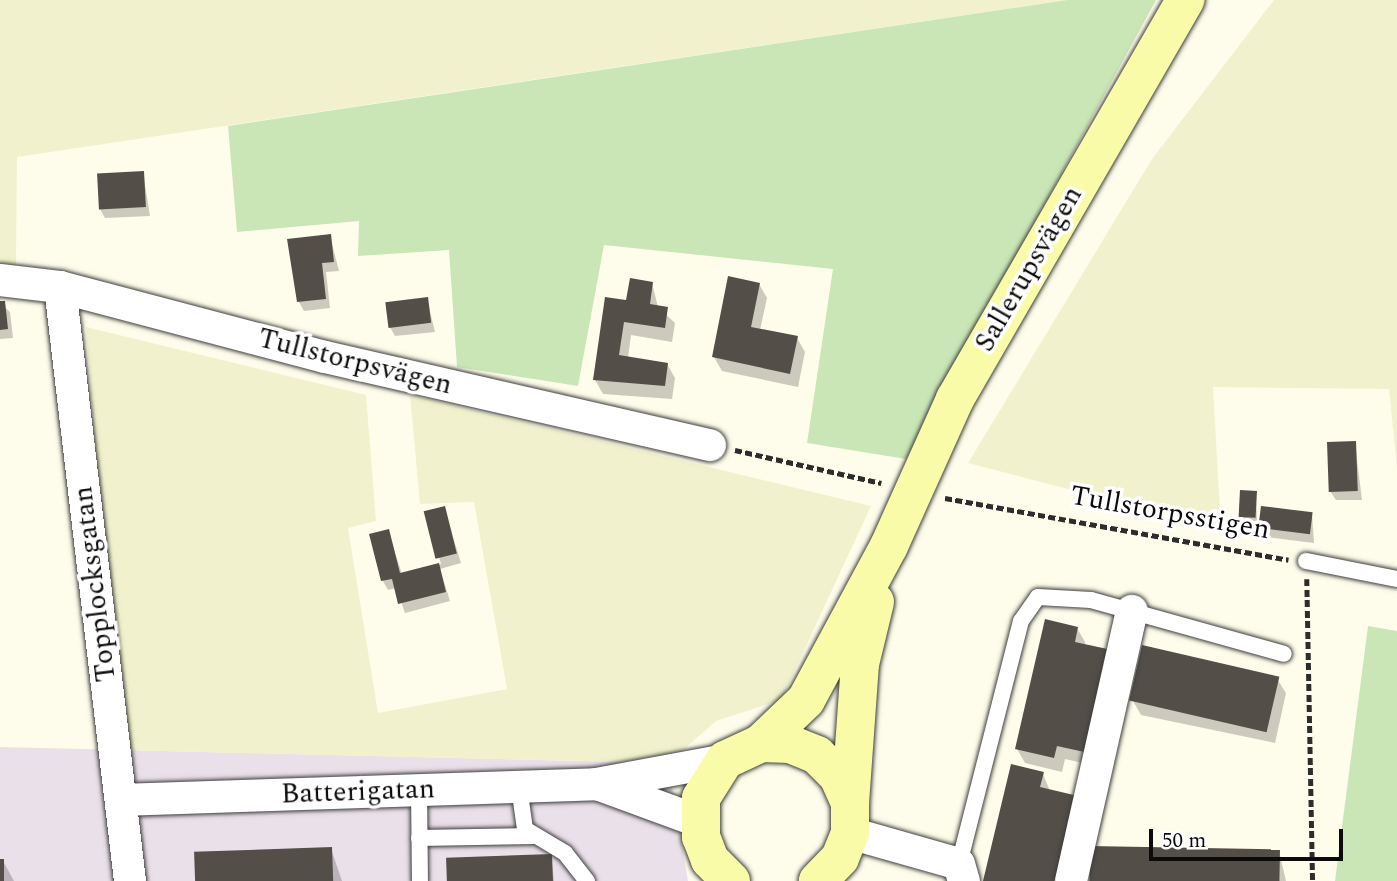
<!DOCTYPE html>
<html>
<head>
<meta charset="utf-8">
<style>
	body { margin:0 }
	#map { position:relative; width:1397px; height:881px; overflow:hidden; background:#fefdeb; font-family:Spectral,serif }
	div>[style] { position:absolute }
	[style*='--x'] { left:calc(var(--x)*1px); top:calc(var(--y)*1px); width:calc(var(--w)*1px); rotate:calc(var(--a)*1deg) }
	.industrial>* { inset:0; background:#eae0ea }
	.farmland>* { inset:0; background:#f1f2cd }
	.green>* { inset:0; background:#cae6b7 }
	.shadow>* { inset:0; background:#0003 }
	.building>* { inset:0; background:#534e48; transform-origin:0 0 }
	.path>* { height:4.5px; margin-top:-2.25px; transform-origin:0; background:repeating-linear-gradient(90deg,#2d2d2d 0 7px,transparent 0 10.5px) }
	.roads { filter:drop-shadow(0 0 2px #3e3e3e) drop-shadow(0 0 2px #3e3e3e) }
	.lane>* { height:16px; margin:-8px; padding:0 8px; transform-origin:8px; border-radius:8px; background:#fff }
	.street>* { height:32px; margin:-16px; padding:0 16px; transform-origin:16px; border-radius:16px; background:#fff }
	.secondary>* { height:38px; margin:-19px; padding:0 19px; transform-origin:19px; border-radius:19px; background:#fafba9 }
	span { translate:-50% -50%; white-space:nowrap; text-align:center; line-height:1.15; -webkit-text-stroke:7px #fff; paint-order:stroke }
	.street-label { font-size:28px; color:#0b0b0b }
	.scale { position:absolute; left:1149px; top:829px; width:194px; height:32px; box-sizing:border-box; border:4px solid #0b0b0b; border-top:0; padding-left:9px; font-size:21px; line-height:24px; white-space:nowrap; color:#0b0b0b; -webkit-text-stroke:5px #fff; paint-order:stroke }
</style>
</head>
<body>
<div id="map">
	<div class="industrial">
		<i style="clip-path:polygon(0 747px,668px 763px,688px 881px,0 881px)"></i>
	</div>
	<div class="farmland">
		<i style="clip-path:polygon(0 0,1067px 0,17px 157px,16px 266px,0 266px)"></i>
		<i style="clip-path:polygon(1274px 0,1397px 0,1397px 469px,1389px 389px,1213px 387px,1221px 529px,968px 463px,1152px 159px)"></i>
		<i style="clip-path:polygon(86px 327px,366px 395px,376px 521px,348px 528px,378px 713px,507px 689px,474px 502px,420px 504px,410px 395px,871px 506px,781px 700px,716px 721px,668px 763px,120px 750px)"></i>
	</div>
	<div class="green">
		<i style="clip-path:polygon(1067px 0,1156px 0,906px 459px,807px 443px,833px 269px,604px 245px,578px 386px,457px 367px,449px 250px,358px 256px,359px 221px,237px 232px,228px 126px)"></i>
		<i style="clip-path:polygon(1368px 626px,1397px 631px,1397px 881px,1335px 881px)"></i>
	</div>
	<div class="shadow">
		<i style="clip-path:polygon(143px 172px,150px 216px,105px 218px,100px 209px)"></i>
		<i style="clip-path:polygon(330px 236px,339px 271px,326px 272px,330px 308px,304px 311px,299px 302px)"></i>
		<i style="clip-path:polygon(652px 283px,658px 307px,675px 323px,672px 342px,631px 335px,628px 358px,667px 364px,675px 378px,672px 399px,603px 394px,595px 380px,628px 302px)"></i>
		<i style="clip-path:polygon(759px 284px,767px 298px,760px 330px,797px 338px,805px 352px,798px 387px,722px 371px,714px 357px)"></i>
		<i style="clip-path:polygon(427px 299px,435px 332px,395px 336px,390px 327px)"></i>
		<i style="clip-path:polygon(0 303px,10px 312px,13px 338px,0 339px)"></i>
		<i style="clip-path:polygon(1355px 443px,1362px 500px,1336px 500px,1330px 491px)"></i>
		<i style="clip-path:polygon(1256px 493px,1257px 522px,1242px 520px,1240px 516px)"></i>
		<i style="clip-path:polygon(444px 508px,461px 563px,440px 569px,450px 601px,405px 613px,396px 588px,388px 590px,383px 581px,371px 535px,388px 531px,402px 574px,441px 564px,426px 513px)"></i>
		<i style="clip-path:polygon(1312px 514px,1314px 543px,1265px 537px,1260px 528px)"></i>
		<i style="clip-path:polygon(1077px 628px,1085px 642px,1096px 766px,1065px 759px,1062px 772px,1025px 763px,1017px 749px)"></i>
		<i style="clip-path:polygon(1277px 679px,1286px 693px,1275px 743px,1141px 715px,1133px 701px)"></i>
		<i style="clip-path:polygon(1043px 774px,1050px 791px,985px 881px)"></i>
		<i style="clip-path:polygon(331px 849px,342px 881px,197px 881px)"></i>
		<i style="clip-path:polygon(1279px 851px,1286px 881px,1093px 881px)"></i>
		<i style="clip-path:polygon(551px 856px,554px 881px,449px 881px)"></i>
		<i style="clip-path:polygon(0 861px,3px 861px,14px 881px,0 881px)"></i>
	</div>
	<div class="building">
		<i style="left:144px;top:171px;width:36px;height:47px;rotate:87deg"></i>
		<i style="clip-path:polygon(331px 234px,334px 262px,322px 263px,326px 299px,297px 302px,287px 239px)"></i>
		<i style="clip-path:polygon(728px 276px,760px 283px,751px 327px,798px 336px,790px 374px,712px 357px)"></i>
		<i style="clip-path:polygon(630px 278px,653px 282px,650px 304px,668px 307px,665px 328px,624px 322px,619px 355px,668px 363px,665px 386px,593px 380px,605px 297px,626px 300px)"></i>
		<i style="left:428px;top:297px;width:26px;height:43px;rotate:83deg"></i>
		<i style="clip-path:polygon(0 301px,5px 301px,8px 329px,0 330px)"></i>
		<i style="left:1356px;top:441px;width:50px;height:29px;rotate:88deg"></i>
		<i style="left:1240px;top:490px;width:17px;height:27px;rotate:3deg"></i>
		<i style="left:445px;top:506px;width:49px;height:22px;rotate:76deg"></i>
		<i style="left:1261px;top:506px;width:52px;height:22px;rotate:7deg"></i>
		<i style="clip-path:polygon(389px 529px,400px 573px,439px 563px,446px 592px,398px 604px,392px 579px,381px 581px,369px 534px)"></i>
		<i style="clip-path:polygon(1045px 619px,1078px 627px,1075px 642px,1112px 650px,1089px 753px,1057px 746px,1054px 758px,1015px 749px)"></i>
		<i style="left:1142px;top:645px;width:141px;height:57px;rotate:13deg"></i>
		<i style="clip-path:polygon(1011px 764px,1044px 772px,1040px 787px,1078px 796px,1058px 881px,983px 881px)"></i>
		<i style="left:1090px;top:846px;width:190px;height:35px;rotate:1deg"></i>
		<i style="left:332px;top:847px;width:34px;height:138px;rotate:88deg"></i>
		<i style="left:552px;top:854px;width:27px;height:106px;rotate:88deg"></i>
		<i style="left:0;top:859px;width:4px;height:22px"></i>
	</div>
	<div class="path">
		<i style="--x:735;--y:450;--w:150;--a:12.7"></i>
		<i style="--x:945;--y:498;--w:349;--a:10.2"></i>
		<i style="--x:1307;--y:579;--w:302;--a:88.9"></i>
	</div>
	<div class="roads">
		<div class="lane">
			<i style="--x:1306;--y:561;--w:93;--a:11.2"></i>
			<i style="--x:519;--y:787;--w:42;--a:81.9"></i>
			<i style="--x:525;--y:829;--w:47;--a:31"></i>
			<i style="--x:565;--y:853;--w:36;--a:52"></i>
			<i style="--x:419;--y:790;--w:91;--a:89.4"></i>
			<i style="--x:419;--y:838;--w:114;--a:-1"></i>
			<i style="--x:959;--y:864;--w:251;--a:-75.7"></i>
			<i style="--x:1021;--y:621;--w:29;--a:-55"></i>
			<i style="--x:1038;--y:597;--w:53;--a:3.2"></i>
			<i style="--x:1091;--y:600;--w:200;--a:15.6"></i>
		</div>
		<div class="street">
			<i style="--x:0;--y:280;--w:60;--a:6.7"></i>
			<i style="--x:60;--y:287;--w:274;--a:14.8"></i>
			<i style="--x:325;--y:357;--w:395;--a:12.9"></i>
			<i style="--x:60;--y:287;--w:598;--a:83.28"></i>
			<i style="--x:597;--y:784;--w:108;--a:20.1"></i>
			<i style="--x:121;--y:800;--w:475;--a:-1.9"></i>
			<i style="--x:596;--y:784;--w:131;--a:-10.5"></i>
			<i style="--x:850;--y:833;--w:113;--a:15.9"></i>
			<i style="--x:959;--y:864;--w:18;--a:74"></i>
			<i style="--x:1071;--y:881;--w:277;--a:-77.3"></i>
		</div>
		<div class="secondary">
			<i style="--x:761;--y:743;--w:62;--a:-43.7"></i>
			<i style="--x:806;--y:700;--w:175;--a:-61.7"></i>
			<i style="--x:889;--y:546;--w:161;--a:-65.8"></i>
			<i style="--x:955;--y:399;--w:461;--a:-60"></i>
			<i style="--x:850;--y:803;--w:139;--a:-85.9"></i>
			<i style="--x:860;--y:664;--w:64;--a:-76.4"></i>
			<i style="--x:731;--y:881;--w:30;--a:-135"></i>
			<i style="--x:710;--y:860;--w:25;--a:-111"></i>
			<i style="--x:701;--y:837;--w:39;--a:-90"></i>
			<i style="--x:701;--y:798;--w:45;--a:-57.7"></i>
			<i style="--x:725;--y:760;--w:40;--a:-25"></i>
			<i style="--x:761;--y:743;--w:29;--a:2"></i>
			<i style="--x:790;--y:744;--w:29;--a:22"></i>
			<i style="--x:817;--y:755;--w:30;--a:45"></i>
			<i style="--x:838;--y:776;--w:30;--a:66"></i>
			<i style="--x:850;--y:803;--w:30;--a:90"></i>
			<i style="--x:850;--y:833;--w:27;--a:112"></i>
			<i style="--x:840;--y:858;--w:32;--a:134"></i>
		</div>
	</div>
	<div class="street-label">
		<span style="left:1029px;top:269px;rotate:-60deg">Sallerupsvägen</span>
		<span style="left:355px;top:362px;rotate:14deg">Tullstorpsvägen</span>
		<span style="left:1170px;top:513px;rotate:10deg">Tullstorpsstigen</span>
		<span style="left:95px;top:584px;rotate:-97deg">Topplocksgatan</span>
		<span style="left:358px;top:792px;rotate:-2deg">Batterigatan</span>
	</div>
	<div class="scale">50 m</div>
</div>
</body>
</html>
